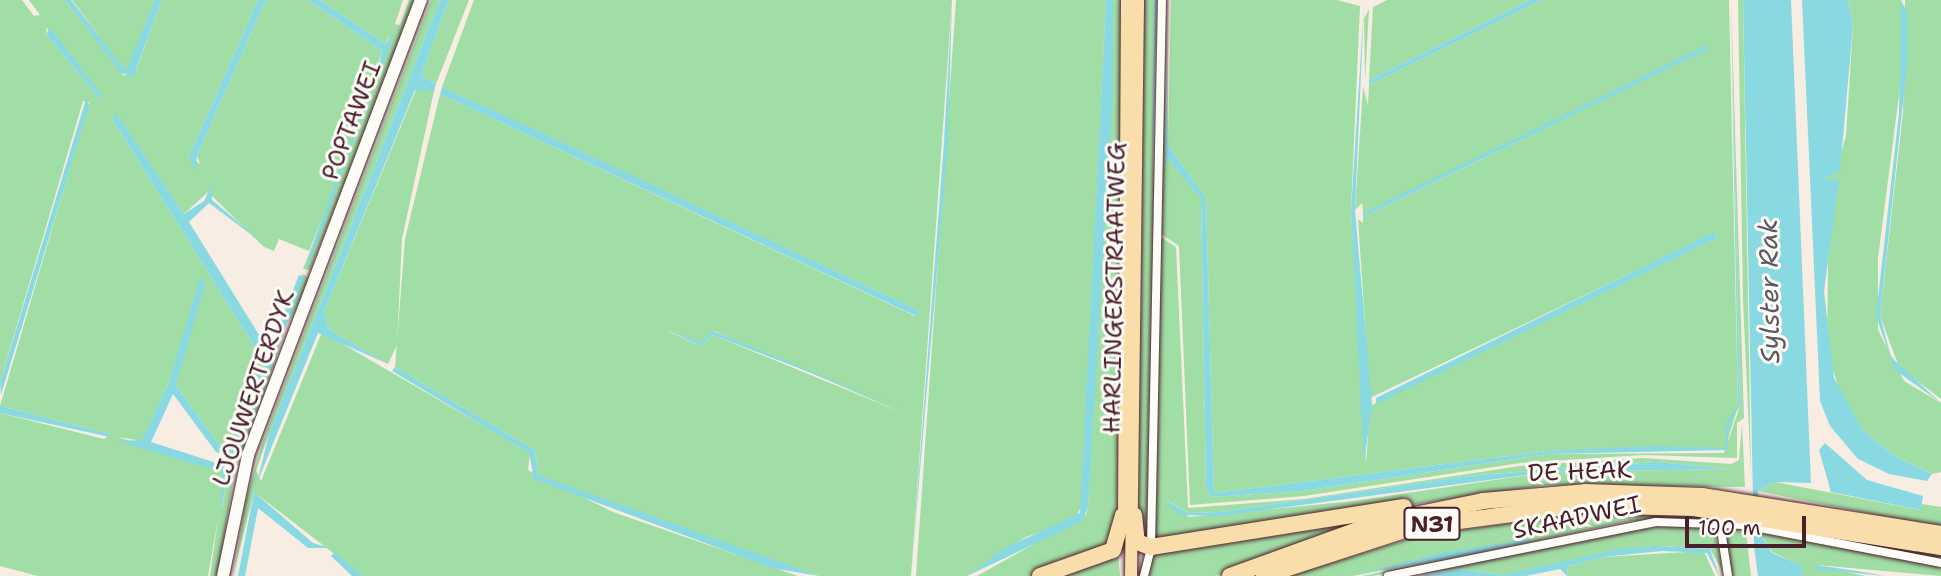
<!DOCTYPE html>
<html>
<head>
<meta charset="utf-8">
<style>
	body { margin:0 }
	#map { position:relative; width:1941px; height:576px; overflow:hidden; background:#f7ede2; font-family:"Shantell Sans",sans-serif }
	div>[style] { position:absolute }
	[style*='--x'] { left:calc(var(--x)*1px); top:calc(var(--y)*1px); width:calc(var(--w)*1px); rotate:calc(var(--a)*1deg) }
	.green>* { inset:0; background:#a1dea5 }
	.water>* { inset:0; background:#88d9e2 }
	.roads { filter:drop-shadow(0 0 2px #4a1f2b) drop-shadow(0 0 2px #4a1f2b) }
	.street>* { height:8px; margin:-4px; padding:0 4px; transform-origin:4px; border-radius:4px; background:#fdfcf7 }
	.secondary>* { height:12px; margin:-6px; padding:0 6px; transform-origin:6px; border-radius:6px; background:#fdfcf7 }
	.primary>* { height:12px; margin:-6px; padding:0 6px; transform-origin:6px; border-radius:6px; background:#f9deab }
	.highway>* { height:16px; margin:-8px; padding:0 8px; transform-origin:8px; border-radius:8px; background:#f9deab }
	span { translate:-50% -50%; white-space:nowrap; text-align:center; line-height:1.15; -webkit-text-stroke:6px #fdfcf7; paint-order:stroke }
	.shield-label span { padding:2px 5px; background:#fdfcf7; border:2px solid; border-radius:5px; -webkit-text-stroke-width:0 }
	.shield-label { font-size:23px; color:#4a1f2b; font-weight:700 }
	.street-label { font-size:24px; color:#4a1f2b }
	.water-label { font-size:26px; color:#5d5762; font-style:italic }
	.scale { position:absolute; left:1685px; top:516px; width:121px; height:32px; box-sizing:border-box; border:4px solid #4a1f2b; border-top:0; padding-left:9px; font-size:21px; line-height:24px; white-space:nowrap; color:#4a1f2b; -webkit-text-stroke:5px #fdfcf7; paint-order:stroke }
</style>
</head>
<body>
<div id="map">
	<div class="green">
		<i style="clip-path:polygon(evenodd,0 0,22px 0,34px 16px,40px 15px,29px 0,65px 0,124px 76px,136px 70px,162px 0,258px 0,189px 156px,200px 164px,197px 156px,266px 0,308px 0,382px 51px,371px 87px,390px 35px,385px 44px,320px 0,403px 0,395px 24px,400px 25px,409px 0,417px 0,310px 270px,303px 269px,370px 101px,309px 251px,279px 239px,274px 251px,264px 247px,208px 192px,184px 214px,116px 114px,113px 120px,264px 362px,232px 450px,224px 452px,176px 385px,202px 276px,168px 384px,142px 441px,118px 437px,223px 472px,222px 509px,229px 464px,235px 467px,218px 576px,210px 576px,218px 519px,208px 576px,38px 576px,0 566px,0 413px,104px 439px,110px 434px,0 406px,89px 103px,83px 101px,0 383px,0 0,47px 28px,102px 95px,101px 100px,46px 34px,47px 28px)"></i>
		<i style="clip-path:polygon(72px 0,155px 0,129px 70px,125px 71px)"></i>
		<i style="clip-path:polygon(431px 0,440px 0,269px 434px,256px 470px,261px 481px,322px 332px,530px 453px,528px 470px,613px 512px,798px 576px,363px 576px,254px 492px,233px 576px,247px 496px,262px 444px)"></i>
		<i style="clip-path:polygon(449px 0,469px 0,436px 84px,421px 76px)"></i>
		<i style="clip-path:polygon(evenodd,474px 0,952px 0,911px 576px,819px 576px,615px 506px,538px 475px,535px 450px,395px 367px,405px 239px,440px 94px,915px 316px,918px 310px,442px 87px,474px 0,666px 330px,700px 342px,714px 331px,903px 413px,713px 335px,700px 346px,666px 330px)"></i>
		<i style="clip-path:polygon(956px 0,1106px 0,1081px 506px,1076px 519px,1026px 537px,967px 576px,916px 576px)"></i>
		<i style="clip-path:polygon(1113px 0,1123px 0,1117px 534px,1115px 542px,1037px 576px,977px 576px,1086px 515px,1088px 506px)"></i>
		<i style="clip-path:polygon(1143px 0,1154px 0,1153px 187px,1160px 0,1148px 541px,1138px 525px)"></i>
		<i style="clip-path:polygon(1164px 0,1166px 165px,1169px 159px,1201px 199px,1206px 489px,1211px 497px,1304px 491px,1547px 454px,1724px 453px,1740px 406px,1731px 0,1744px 418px,1737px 423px,1737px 458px,1643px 455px,1520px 463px,1304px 496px,1190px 505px,1179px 246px,1161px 234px)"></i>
		<i style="clip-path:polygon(1171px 0,1337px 0,1360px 6px,1351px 210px,1366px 464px,1370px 406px,1717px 238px,1714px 233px,1370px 398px,1358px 219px,1363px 223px,1363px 217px,1708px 49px,1363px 213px,1362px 203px,1355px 210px,1363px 87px,1368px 105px,1369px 85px,1542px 0,1729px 0,1738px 407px,1725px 448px,1547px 451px,1214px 493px,1206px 198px,1168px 145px)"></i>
		<i style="clip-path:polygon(1387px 0,1530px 0,1369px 80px,1373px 7px)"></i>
		<i style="clip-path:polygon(1738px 0,1743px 0,1751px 476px,1743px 299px)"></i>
		<i style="clip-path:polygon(1848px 0,1901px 0,1903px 64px,1878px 258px,1878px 330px,1904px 381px,1941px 403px,1941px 472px,1932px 474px,1893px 455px,1862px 429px,1843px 401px,1827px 352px,1829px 182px,1820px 181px,1835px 174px,1846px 136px,1853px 26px)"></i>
		<i style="clip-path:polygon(1905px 0,1941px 0,1941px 399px,1899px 367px,1880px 316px,1903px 113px)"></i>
		<i style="clip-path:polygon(1369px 9px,1365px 81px,1364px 19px)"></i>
		<i style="clip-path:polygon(418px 85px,434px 91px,402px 239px,397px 345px,388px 364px,330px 330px,324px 312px)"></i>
		<i style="clip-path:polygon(evenodd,1161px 237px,1176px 247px,1188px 508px,1304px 499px,1520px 466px,1643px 458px,1731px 464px,1739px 460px,1742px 424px,1745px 487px,1546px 485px,1154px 542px,1161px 237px,1655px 462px,1731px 469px,1548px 472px,1354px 501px,1189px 517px,1164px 499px,1189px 513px,1220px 512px,1477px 475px,1655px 462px)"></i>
		<i style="clip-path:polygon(302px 274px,308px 277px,306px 290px,287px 325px)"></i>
		<i style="clip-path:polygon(286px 327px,246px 448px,237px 460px,230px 460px)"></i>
		<i style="clip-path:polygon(1775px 482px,1920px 510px,1922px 504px,1941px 507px,1941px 528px,1758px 491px)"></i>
		<i style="clip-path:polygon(1598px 511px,1727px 519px,1628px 521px,1373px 576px,1362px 576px,1530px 539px,1352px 576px,1289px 576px,1418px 536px)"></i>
		<i style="clip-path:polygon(1391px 513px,1216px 576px,1147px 576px,1154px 549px)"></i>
		<i style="clip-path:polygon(1680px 525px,1713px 528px,1725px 576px,1710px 549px,1661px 546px,1502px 575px,1459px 569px,1403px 576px,1600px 533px)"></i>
		<i style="clip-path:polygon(1733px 528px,1746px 530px,1751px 576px,1732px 576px,1725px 533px)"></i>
		<i style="clip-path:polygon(1797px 530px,1941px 554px,1941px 559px,1822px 539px)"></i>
		<i style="clip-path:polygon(1759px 532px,1941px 566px,1941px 576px,1816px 565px,1865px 576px,1802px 576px,1800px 565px,1772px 552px)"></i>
		<i style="clip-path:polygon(1704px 551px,1715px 576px,1567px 576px,1568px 566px,1602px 557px)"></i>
		<i style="clip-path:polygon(1118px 553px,1120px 576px,1046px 576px)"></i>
	</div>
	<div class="water">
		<i style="clip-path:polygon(65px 0,71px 0,126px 71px,155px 0,162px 0,133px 77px,121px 73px)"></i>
		<i style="clip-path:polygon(258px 0,266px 0,197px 156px,196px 171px,189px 156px)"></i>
		<i style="clip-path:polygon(308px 0,320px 0,385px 44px,394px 33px,373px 92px,382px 51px)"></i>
		<i style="clip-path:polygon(440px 0,449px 0,421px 76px,436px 84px,434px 91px,415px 90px,324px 312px,330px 330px,388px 364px,318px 333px,257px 483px,269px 434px)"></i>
		<i style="clip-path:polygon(952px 0,948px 142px,911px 576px,944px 142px)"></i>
		<i style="clip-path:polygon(1106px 0,1113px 0,1113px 90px,1088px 506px,1083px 521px,967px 576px,1003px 549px,1080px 513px)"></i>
		<i style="clip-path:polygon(1154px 0,1157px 0,1152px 187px)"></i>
		<i style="clip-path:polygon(1167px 0,1168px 145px,1206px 198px,1214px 493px,1547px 451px,1655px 446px,1725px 448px,1727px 420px,1738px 407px,1731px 0,1740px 406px,1730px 422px,1727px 450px,1547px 454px,1304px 491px,1211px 497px,1206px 489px,1201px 199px,1169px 160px,1166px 166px)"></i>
		<i style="clip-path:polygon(1530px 0,1542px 0,1369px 85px,1369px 80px)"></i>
		<i style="clip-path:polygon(1743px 0,1791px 0,1811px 483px,1775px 482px,1758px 491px,1759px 532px,1772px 553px,1801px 565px,1802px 576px,1758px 576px,1754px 547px)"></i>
		<i style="clip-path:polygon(1802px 0,1848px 0,1853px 26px,1840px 171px,1821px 181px,1839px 179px,1824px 291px,1834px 378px,1862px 429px,1893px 455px,1932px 474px,1927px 481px,1889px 474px,1858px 459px,1830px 426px,1820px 401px)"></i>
		<i style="clip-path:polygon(1901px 0,1907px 12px,1907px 65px,1880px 316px,1891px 357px,1941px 403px,1895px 370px,1876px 316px,1899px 113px)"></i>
		<i style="clip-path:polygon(1364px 5px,1355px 210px,1372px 404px,1364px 464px,1351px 210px)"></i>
		<i style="clip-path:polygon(50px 28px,102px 95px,101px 100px,46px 34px)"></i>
		<i style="clip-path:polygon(1707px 45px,1709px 49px,1363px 217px,1363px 213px)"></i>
		<i style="clip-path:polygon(442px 87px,542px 133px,918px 310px,916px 316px,440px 94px)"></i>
		<i style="clip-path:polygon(369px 98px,313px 253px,304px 269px,344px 157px)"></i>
		<i style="clip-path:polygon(86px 99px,89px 106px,1px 395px,0 383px)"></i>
		<i style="clip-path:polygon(116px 113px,184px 214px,204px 201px,212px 184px,212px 200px,265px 245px,209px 203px,189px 222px,269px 351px,299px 275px,305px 277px,235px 457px,216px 452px,173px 394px,151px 442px,229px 467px,221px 512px,222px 472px,117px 441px,142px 440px,168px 384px,201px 276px,205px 284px,176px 385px,224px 452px,232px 450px,264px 362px,113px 120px)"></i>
		<i style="clip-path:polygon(1714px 232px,1717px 238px,1376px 404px,1376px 398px)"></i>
		<i style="clip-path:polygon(666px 329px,700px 342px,713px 331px,905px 409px,713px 335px,700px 346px)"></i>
		<i style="clip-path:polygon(395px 367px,535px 450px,538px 475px,819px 576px,772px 568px,534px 479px,529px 453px,392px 371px)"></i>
		<i style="clip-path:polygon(0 406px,110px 434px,110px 437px,0 413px)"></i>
		<i style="clip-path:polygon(1825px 443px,1867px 480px,1923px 496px,1921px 510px,1831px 492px,1819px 450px)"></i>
		<i style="clip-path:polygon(1655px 462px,1731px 469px,1548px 472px,1220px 516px,1180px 515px,1163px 499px,1189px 513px,1220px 512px,1477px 475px)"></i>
		<i style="clip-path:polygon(254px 492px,313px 543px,330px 548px,308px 548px,258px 508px,245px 576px,238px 576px)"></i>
		<i style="clip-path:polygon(1530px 539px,1531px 542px,1352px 576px,1441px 553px)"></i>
		<i style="clip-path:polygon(1661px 546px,1710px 549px,1719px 576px,1707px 553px,1662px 551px,1602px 557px,1568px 566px,1567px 576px,1560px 569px,1526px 576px,1420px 576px,1459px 569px,1502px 575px,1620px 549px)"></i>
		<i style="clip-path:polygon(335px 552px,363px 576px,352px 576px,331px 556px)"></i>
		<i style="clip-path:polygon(1816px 565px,1857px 571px,1885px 576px,1815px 569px)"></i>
	</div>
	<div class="roads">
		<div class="street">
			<i style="--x:1720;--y:523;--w:54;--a:81.4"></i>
			<i style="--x:1144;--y:576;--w:30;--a:-76"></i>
			<i style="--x:1151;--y:547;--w:547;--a:-88.85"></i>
			<i style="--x:1388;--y:576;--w:273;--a:-11.4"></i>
			<i style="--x:1656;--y:522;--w:88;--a:2"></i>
			<i style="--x:1744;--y:525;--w:201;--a:10.9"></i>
		</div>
		<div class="secondary">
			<i style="--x:223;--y:576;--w:124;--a:-78.3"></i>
			<i style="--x:248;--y:455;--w:487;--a:-69.2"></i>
		</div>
		<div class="primary">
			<i style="--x:1124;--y:521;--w:521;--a:-89.67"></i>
			<i style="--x:1131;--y:576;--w:576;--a:-89.3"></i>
		</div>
		<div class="highway">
			<i style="--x:1134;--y:515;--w:27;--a:84"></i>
			<i style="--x:1137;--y:542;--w:15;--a:20"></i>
			<i style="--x:1151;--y:547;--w:256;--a:-9"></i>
			<i style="--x:1040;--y:576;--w:77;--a:-19.6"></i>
			<i style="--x:1113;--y:550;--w:36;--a:-74"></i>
			<i style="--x:1230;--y:576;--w:159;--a:-19.8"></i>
			<i style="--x:1380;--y:522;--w:105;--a:-11.5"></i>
			<i style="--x:1483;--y:501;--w:102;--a:-5"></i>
			<i style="--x:1585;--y:492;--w:117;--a:2"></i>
			<i style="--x:1702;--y:496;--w:242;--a:9"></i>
			<i style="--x:1264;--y:576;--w:158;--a:-18.1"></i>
			<i style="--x:1414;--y:527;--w:169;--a:-7.5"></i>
			<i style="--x:1582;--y:505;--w:112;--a:1.5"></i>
			<i style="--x:1694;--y:508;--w:250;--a:9"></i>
		</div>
	</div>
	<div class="shield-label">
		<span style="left:1432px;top:524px">N31</span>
	</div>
	<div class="street-label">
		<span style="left:352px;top:121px;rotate:-69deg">POPTAWEI</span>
		<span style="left:1115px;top:288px;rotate:-89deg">HARLINGERSTRAATWEG</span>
		<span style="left:254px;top:388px;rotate:-71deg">LJOUWERTERDYK</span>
		<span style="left:1580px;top:472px;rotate:-2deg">DE HEAK</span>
		<span style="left:1577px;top:518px;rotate:-12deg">SKAADWEI</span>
	</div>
	<div class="water-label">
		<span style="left:1769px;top:291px;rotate:-91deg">Sylster Rak</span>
	</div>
	<div class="scale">100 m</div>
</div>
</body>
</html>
